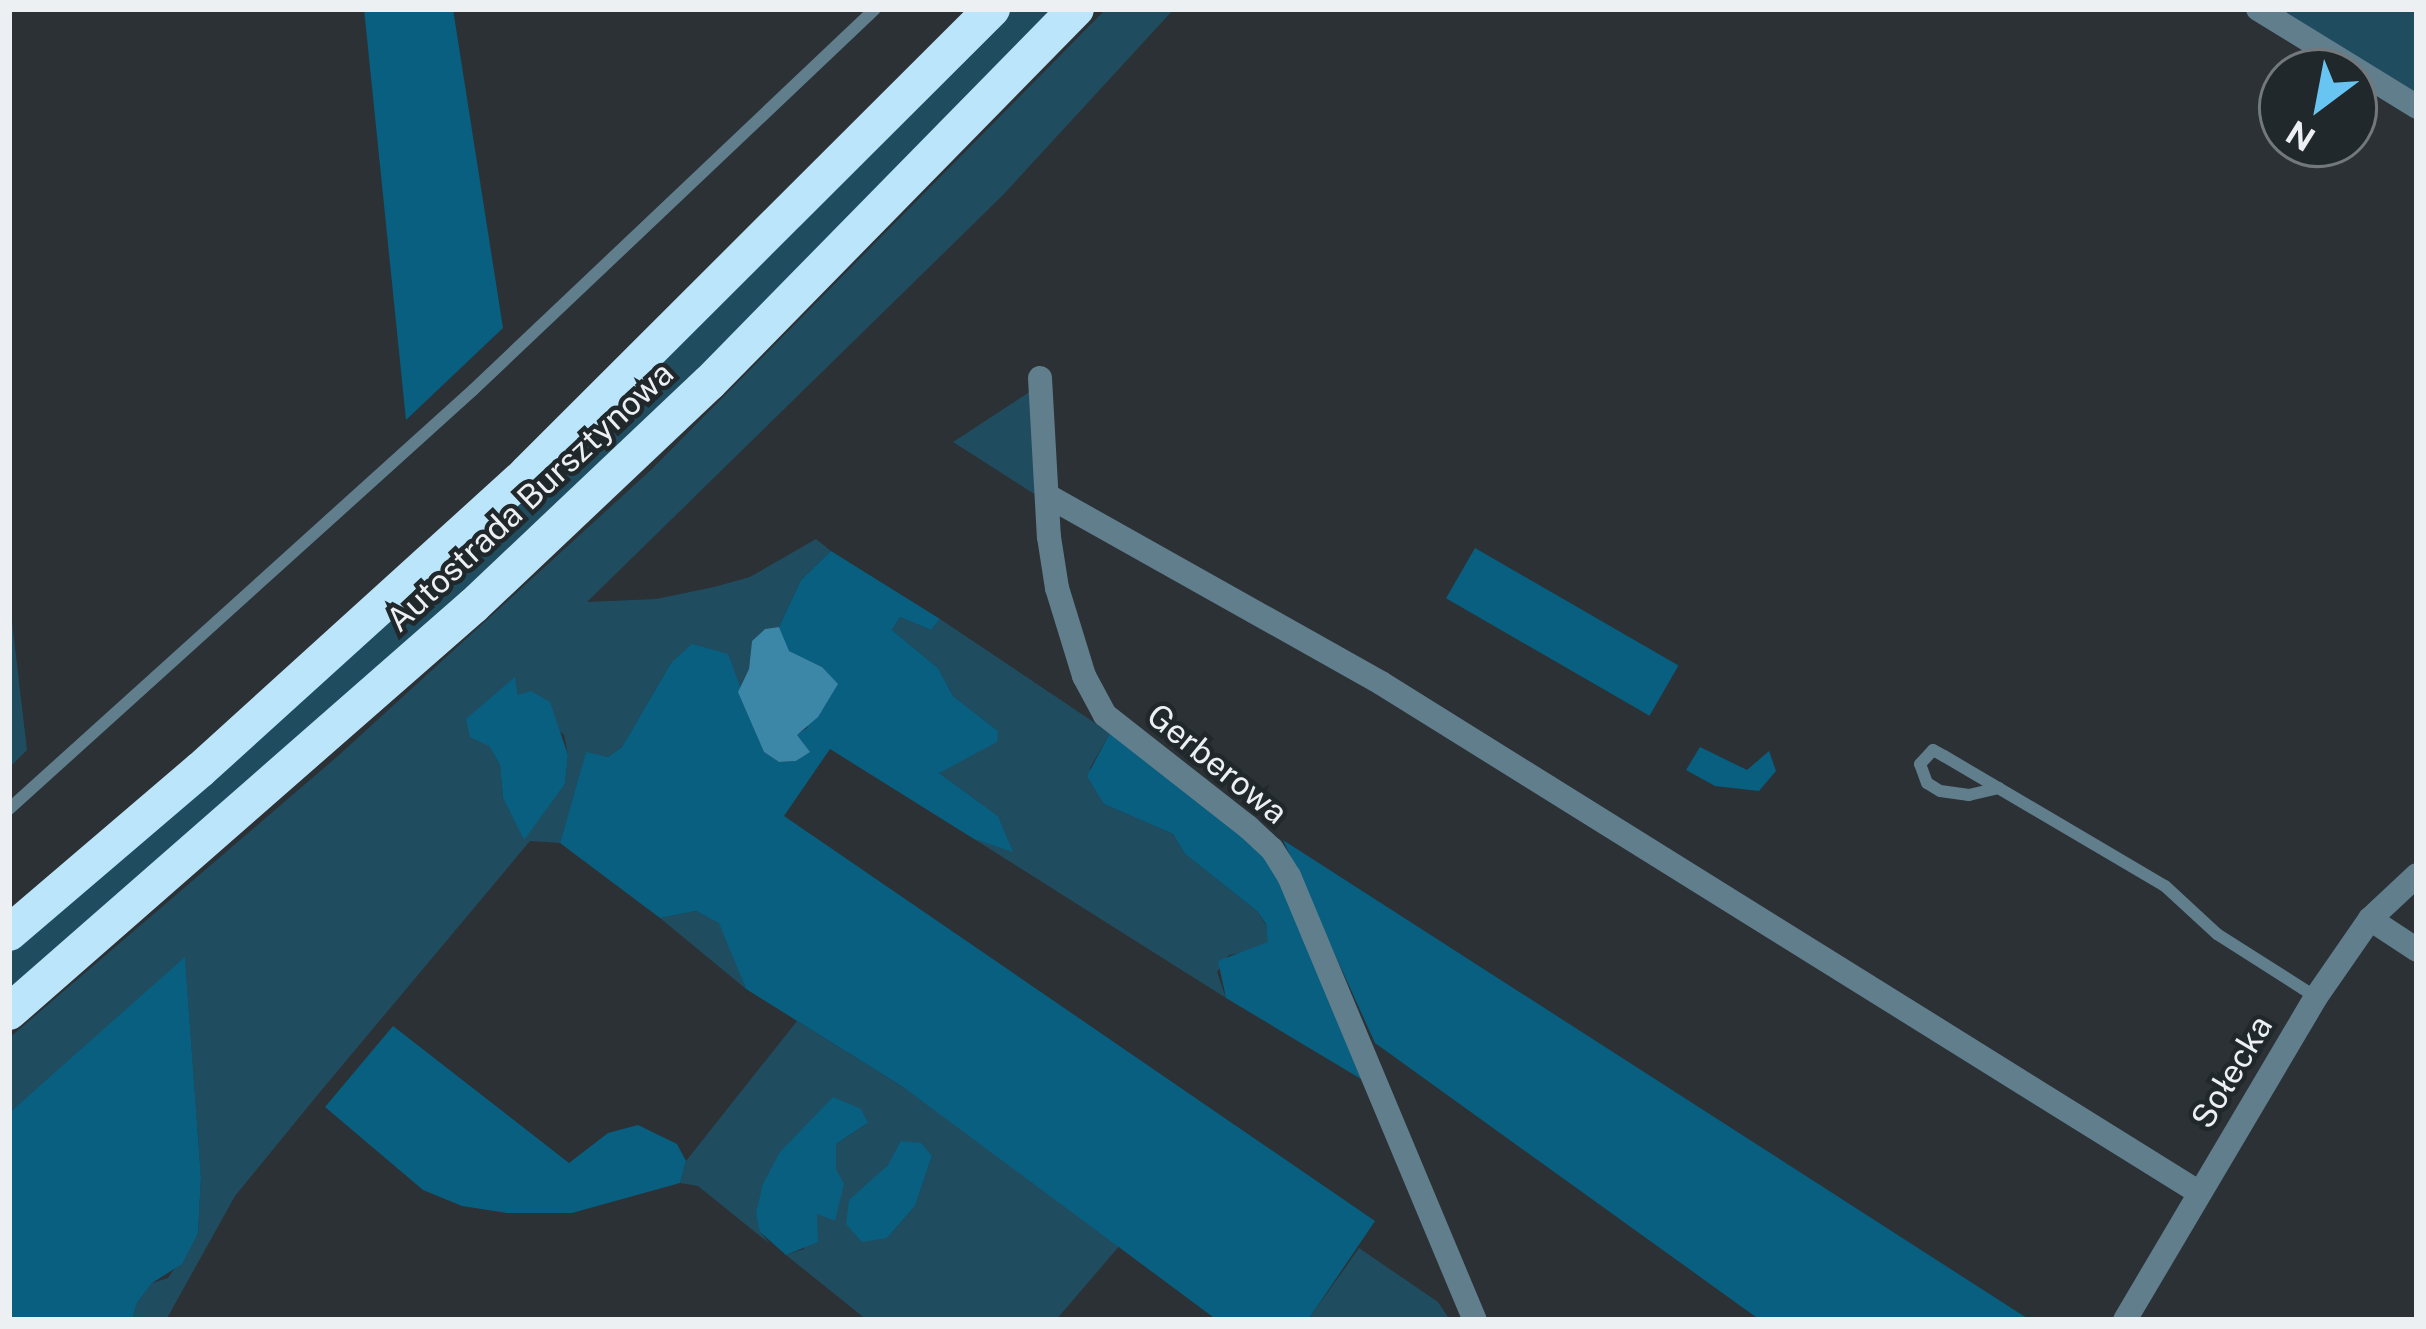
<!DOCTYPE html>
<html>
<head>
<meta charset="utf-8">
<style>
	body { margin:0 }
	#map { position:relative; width:2426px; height:1329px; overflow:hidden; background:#2b3135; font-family:"Public Sans",sans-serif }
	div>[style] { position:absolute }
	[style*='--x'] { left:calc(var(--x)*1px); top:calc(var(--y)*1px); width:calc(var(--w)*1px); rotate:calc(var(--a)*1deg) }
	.green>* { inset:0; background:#204c60 }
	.forest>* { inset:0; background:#085f80; transform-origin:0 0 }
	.water>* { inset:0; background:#3c86a8 }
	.service>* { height:12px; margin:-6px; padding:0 6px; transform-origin:6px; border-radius:6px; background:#617e8d }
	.minor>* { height:24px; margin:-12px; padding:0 12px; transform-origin:12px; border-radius:12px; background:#617e8d }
	.motorway>* { height:36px; margin:-18px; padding:0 18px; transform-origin:18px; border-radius:18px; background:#bbe5fb }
	span { translate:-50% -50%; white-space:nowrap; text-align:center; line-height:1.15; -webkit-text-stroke:9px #21282b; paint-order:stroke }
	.street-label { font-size:33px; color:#ecf0f3 }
	.frame { position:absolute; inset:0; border:12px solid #ecf0f3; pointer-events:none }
	.north { position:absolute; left:2258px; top:48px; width:120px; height:120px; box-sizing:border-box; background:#21282b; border:3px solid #72787b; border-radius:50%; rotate:212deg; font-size:33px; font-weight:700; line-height:48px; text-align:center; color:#ecf0f3 }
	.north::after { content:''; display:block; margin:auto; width:42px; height:54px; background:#68c4f0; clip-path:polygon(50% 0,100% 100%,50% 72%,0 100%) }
</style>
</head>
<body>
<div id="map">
	<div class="green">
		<i style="clip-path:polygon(1010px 9px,1058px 9px,582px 487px,9px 995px,9px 949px,868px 158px)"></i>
		<i style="clip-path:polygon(evenodd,1106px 9px,1174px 9px,1003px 195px,587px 602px,656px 599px,714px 587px,750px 577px,816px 539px,831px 551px,801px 580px,779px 627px,765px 629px,752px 641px,749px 669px,738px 692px,735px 676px,671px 663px,622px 747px,608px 757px,586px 753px,560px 843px,530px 841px,320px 1092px,235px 1196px,166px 1320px,132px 1320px,137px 1303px,152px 1283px,168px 1278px,198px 1233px,201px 1178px,185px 959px,9px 1113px,9px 1038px,339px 755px,653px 468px,1106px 9px,515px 678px,518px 695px,564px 735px,568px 755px,565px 784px,524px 839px,503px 798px,500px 765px,489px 746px,515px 678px)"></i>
		<i style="clip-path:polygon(2279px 9px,2417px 9px,2417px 93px)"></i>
		<i style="clip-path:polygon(1031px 391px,1039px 497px,953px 442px)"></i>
		<i style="clip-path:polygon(9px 596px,27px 750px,9px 768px)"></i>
		<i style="clip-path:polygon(900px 617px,931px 630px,940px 619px,1110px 733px,1090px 768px,1104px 804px,1173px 834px,1185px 854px,1257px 911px,1266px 925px,1269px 942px,1254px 951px,1229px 955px,1217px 972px,1226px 998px,974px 839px,1012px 851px,998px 816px,939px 773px,998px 731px,953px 696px,938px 668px,892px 630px)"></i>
		<i style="clip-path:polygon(696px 911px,720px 923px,746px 989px,660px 918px)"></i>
		<i style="clip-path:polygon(evenodd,797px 1021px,903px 1087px,1121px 1244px,1056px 1320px,867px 1320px,786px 1255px,804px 1249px,816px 1213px,835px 1221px,836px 1144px,867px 1124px,807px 1128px,780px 1152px,760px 1232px,770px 1244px,698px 1186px,680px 1183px,686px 1161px,797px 1021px,932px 1156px,915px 1206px,887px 1238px,875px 1179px,888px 1165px,932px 1156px)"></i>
		<i style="clip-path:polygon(1359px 1248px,1438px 1302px,1450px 1320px,1308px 1320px)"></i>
	</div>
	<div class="forest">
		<i style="clip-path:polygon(364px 9px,453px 9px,503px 328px,406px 420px)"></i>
		<i style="left:1475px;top:548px;width:235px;height:58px;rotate:30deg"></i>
		<i style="clip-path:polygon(831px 551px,940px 619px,931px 630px,900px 617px,892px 630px,938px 668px,953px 696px,998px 731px,997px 742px,939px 773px,998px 816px,1013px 852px,974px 839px,830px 749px,784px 816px,1375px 1221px,1308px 1320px,1217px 1320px,903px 1087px,746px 989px,719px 923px,696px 911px,660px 918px,560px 843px,586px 752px,608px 757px,622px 747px,671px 663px,692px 644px,728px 654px,764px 752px,779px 762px,796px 761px,809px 752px,796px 735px,807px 728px,822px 667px,788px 651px,779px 627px,801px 580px)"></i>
		<i style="clip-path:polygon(515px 677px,518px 695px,531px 691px,550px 702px,568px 755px,565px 784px,524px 840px,503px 798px,500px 765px,489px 746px,470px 737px,466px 719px)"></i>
		<i style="clip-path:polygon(1110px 733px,1246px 834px,1282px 880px,1366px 1082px,1226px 998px,1218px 961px,1268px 942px,1266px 924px,1257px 911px,1185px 854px,1173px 834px,1104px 804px,1087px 776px)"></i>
		<i style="clip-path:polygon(1700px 747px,1747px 770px,1769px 751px,1776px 771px,1759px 791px,1715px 786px,1686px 770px)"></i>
		<i style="clip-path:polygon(1283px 840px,2030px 1320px,1760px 1320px,1375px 1043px)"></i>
		<i style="clip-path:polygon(185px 957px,201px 1178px,198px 1233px,182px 1264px,152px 1283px,137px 1303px,132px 1320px,9px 1320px,9px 1113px)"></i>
		<i style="clip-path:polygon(393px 1026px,569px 1163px,608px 1133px,638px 1125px,677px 1144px,686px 1161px,680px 1183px,572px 1213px,507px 1213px,462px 1206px,423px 1190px,325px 1107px)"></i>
		<i style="clip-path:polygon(833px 1097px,861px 1109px,868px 1123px,836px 1144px,836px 1169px,844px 1184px,835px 1221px,817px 1214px,818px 1242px,786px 1255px,760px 1232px,756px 1213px,763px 1184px,780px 1152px)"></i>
		<i style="clip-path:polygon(901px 1141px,921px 1143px,932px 1156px,915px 1206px,887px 1238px,862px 1242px,846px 1224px,849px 1200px,888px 1165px)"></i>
	</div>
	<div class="water">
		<i style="clip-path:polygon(779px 627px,789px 651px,822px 667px,838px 684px,818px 717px,797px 735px,810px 752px,796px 761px,779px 762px,764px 752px,738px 692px,749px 669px,752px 641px,765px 629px)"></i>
	</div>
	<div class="service">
		<i style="--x:1999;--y:788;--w:31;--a:167"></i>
		<i style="--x:1969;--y:795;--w:29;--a:-172"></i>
		<i style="--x:1940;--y:791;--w:15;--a:-148"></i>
		<i style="--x:1927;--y:783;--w:20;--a:-110"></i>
		<i style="--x:1920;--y:764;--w:19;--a:-47"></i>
		<i style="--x:1933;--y:750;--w:13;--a:29"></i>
		<i style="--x:1944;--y:756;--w:256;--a:30.5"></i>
		<i style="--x:2165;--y:886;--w:71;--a:42.7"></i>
		<i style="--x:2217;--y:934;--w:117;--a:32.5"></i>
		<i style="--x:9;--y:809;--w:625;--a:-42.08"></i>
		<i style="--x:473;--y:390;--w:554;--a:-43.46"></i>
	</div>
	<div class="minor">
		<i style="--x:2258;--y:9;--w:187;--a:31.6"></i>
		<i style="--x:1040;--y:378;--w:159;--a:86.8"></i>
		<i style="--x:1049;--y:537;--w:52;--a:81.1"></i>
		<i style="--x:1057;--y:588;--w:92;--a:72.9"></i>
		<i style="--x:1084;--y:676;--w:44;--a:61.7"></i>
		<i style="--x:1105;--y:715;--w:182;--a:38.1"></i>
		<i style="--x:1248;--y:827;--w:33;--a:43"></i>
		<i style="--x:1272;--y:849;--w:32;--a:58"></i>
		<i style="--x:1289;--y:876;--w:481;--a:67.3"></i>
		<i style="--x:1048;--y:496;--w:382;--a:29.3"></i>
		<i style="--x:1381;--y:683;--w:963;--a:31.92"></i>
		<i style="--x:2370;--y:919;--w:56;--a:33.4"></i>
		<i style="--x:2125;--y:1320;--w:375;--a:-59.4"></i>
		<i style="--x:2316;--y:997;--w:95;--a:-55.3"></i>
		<i style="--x:2370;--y:919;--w:64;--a:-43.1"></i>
	</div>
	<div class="motorway">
		<i style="--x:9;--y:933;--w:251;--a:-40.5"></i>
		<i style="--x:200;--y:770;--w:442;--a:-42.2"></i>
		<i style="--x:527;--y:473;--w:657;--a:-44.94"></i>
		<i style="--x:9;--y:1012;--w:617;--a:-41.19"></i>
		<i style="--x:473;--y:606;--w:325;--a:-43.4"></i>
		<i style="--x:709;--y:383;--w:524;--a:-45.54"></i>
	</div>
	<div class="street-label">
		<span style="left:530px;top:497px;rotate:-43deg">Autostrada Bursztynowa</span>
		<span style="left:1217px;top:764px;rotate:39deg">Gerberowa</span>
		<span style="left:2232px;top:1072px;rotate:-59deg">Sołecka</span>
	</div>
	<div class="frame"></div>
	<div class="north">N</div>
</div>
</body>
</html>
